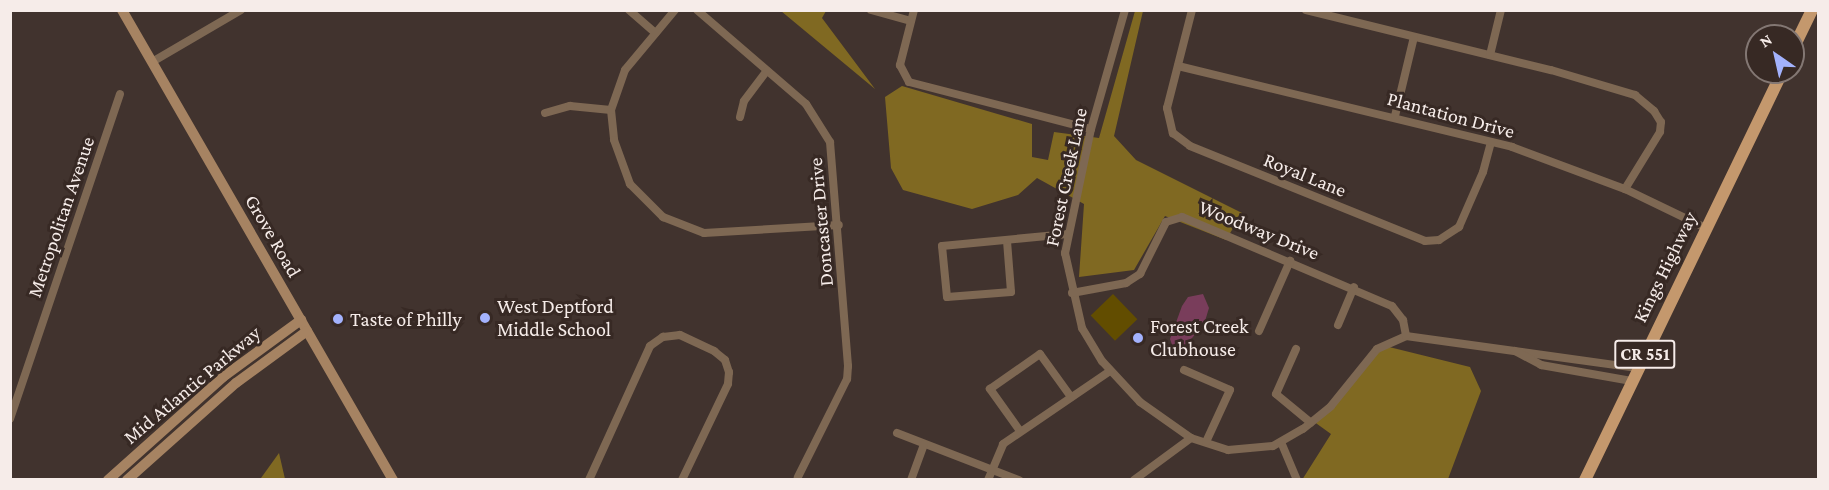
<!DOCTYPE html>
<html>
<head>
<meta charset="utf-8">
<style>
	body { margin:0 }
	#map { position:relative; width:1829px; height:490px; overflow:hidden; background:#41332e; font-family:"Crimson Pro",serif }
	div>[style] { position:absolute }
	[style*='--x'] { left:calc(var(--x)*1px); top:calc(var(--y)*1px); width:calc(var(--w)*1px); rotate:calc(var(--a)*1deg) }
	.green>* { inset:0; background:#624d00; transform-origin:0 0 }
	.forest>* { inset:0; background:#806922 }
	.water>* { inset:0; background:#793d5b }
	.street>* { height:8px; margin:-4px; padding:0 4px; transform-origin:4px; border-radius:4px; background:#7e6853 }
	.secondary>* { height:10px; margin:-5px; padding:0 5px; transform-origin:5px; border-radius:5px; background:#a68362 }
	.primary>* { height:12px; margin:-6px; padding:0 6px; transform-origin:6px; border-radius:6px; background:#c4986d }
	.dots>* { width:16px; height:16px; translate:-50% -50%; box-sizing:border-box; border:3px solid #372924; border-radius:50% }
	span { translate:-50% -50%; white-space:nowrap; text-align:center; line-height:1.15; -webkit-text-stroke:6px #372924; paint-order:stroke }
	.shield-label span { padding:2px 4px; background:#372924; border:2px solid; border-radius:4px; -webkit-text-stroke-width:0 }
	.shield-label { font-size:18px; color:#f6ece9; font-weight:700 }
	.street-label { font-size:20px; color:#f6ece9 }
	.poi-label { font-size:20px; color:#f6ece9 }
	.left { translate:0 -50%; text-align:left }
	.frame { position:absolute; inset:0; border:12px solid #f6ece9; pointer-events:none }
	.north { position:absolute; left:1745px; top:24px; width:60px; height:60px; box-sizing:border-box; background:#372924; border:2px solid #837773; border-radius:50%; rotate:326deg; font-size:16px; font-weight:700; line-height:24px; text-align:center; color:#f6ece9 }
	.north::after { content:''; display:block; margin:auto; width:21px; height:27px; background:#a3b2fd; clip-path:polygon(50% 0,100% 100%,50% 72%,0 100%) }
</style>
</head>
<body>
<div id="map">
	<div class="green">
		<i style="left:1113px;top:294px;width:35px;height:31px;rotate:46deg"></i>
	</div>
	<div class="forest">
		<i style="clip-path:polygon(781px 11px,826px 11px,822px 18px,875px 89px)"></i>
		<i style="clip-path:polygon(1135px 11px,1143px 11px,1114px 136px,1136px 160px,1242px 213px,1226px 240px,1165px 216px,1134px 270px,1079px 277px,1084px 204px,1037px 178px,1018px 195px,972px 209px,903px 190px,891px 168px,885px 97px,902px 86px,1032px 124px,1032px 157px,1048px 160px,1054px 132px,1099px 138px)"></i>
		<i style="clip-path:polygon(1381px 345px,1470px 367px,1481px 391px,1448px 479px,1302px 480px,1331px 434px,1313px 421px)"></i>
		<i style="clip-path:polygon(279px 453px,285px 479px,261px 479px,261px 478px)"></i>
	</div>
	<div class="water">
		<i style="clip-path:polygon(1203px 294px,1209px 308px,1205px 321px,1186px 346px,1174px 350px,1170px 339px,1182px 306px,1188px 297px)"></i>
	</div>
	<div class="street">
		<i style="--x:629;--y:10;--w:35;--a:41"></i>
		<i style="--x:675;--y:10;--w:78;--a:129.8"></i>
		<i style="--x:625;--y:70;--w:42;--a:109.3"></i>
		<i style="--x:611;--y:110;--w:30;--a:84"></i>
		<i style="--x:614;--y:140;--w:47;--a:70"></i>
		<i style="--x:630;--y:184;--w:47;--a:45"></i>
		<i style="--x:663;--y:217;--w:44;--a:21.3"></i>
		<i style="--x:704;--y:233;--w:135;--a:-3.4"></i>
		<i style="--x:697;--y:10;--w:144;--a:40.8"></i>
		<i style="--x:806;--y:104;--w:45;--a:57.7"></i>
		<i style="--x:830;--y:142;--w:225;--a:85.4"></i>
		<i style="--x:848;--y:366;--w:13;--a:94"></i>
		<i style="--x:847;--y:379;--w:110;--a:116.6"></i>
		<i style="--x:871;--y:10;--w:41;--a:15.4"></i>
		<i style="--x:914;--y:10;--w:57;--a:104.3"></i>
		<i style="--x:900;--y:65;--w:19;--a:62"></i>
		<i style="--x:909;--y:82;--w:188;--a:14.5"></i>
		<i style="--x:1125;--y:10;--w:124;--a:105.9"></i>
		<i style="--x:1091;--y:129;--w:127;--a:101.8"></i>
		<i style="--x:1065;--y:253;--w:77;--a:77.2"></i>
		<i style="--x:1082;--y:328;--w:39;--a:59"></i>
		<i style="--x:1102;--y:361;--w:56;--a:47.2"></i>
		<i style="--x:1140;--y:402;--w:62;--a:35.2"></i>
		<i style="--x:1191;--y:438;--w:39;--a:18"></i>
		<i style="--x:1228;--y:450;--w:45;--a:-5.1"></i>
		<i style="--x:1273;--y:446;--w:34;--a:-30"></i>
		<i style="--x:1303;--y:429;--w:36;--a:-39"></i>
		<i style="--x:1331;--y:406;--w:73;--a:-51.1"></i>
		<i style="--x:1377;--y:349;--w:32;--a:-24"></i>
		<i style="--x:1406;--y:336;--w:234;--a:7.9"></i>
		<i style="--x:1192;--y:10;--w:101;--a:104.3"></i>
		<i style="--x:1167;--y:108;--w:26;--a:77"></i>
		<i style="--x:1173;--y:133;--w:21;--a:37"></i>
		<i style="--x:1190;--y:146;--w:253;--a:22"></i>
		<i style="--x:1425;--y:241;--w:14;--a:-4"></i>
		<i style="--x:1439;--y:240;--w:24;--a:-33"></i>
		<i style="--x:1459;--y:227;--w:60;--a:-66.4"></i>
		<i style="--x:1483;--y:172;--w:31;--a:-75"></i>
		<i style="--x:1306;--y:10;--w:252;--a:13.8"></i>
		<i style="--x:1551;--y:70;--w:88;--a:16.6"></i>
		<i style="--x:1635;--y:95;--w:25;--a:40"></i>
		<i style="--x:1654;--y:111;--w:13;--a:58"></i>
		<i style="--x:1661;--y:122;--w:10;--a:96"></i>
		<i style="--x:1660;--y:132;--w:67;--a:121.6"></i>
		<i style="--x:1490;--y:55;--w:46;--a:-76.3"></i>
		<i style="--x:152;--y:62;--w:103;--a:-30.3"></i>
		<i style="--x:1178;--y:66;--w:344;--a:13.6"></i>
		<i style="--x:1512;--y:147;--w:121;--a:20.4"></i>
		<i style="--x:1625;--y:189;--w:90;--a:25.7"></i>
		<i style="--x:545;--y:113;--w:26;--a:-16"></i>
		<i style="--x:570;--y:106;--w:41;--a:5.6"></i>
		<i style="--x:1395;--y:116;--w:81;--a:-76.5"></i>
		<i style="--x:740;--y:117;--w:16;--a:-76"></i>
		<i style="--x:744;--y:101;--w:38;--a:-53"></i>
		<i style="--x:1007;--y:241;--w:51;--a:85.5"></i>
		<i style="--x:1011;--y:292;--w:64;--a:175.5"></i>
		<i style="--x:947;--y:297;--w:51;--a:-95.6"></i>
		<i style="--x:942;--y:246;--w:126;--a:-5.5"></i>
		<i style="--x:1072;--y:293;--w:55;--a:-10.5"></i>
		<i style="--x:1126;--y:283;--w:17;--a:-33"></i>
		<i style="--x:1140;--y:274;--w:58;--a:-63.4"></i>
		<i style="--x:1166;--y:222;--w:17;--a:-17"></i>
		<i style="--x:1182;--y:217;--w:228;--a:23"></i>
		<i style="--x:1392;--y:306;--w:18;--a:52"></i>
		<i style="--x:1403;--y:320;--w:16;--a:79"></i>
		<i style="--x:1338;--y:325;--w:41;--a:-67.2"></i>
		<i style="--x:1259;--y:331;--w:77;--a:-66.1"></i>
		<i style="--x:1296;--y:349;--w:49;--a:114"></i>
		<i style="--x:1276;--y:394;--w:45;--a:39.6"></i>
		<i style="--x:1515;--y:351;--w:30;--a:28"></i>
		<i style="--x:1541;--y:365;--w:92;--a:10"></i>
		<i style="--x:1184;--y:370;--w:50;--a:23.5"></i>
		<i style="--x:1230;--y:390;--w:57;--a:114.8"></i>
		<i style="--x:10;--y:419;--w:343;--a:-71.3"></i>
		<i style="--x:1020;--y:431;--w:52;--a:-125.5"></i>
		<i style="--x:990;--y:389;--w:61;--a:-35"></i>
		<i style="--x:1040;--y:354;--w:53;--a:54.2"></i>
		<i style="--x:897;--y:433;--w:131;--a:21.1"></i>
		<i style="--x:1281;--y:442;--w:41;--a:67.2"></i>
		<i style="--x:589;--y:480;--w:147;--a:-65.5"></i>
		<i style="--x:650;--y:346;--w:16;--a:-35"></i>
		<i style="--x:663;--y:337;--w:17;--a:-7"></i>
		<i style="--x:680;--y:335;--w:38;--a:25"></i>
		<i style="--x:714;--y:351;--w:14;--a:39"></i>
		<i style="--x:725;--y:360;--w:13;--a:72"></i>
		<i style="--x:729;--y:372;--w:12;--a:95"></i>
		<i style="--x:728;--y:384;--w:106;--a:115.6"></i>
		<i style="--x:911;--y:480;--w:38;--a:-70"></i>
		<i style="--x:988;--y:480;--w:39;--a:-67"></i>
		<i style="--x:1003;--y:444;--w:130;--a:-34.3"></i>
		<i style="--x:1134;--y:480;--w:71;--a:-36.4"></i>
	</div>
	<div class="secondary">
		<i style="--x:122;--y:10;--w:543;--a:60.03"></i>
		<i style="--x:108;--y:480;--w:154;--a:-41.8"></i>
		<i style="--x:223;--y:377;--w:97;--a:-36.2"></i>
		<i style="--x:127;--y:480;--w:146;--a:-41.7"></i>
		<i style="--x:236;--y:383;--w:88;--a:-36.2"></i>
	</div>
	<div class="primary">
		<i style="--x:1793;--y:49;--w:43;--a:-64"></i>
		<i style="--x:1585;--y:480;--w:453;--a:-64.2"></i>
	</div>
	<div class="dots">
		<i style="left:485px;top:318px;background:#a3b2fd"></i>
		<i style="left:338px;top:319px;background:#a3b2fd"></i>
		<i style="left:1138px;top:338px;background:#a3b2fd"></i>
	</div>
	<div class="shield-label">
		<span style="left:1645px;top:354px">CR 551</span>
	</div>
	<div class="street-label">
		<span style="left:1451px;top:115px;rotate:15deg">Plantation Drive</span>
		<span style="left:1305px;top:175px;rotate:22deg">Royal Lane</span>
		<span style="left:1066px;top:177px;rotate:-78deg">Forest Creek Lane</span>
		<span style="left:61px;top:217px;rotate:-71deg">Metropolitan Avenue</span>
		<span style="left:821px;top:222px;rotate:-95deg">Doncaster Drive</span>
		<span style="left:1259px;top:230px;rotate:22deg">Woodway Drive</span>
		<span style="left:273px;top:236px;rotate:60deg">Grove Road</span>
		<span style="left:1665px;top:267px;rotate:-64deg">Kings Highway</span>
		<span style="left:192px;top:385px;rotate:-40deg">Mid Atlantic Parkway</span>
	</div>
	<div class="poi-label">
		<span class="left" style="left:497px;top:318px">West Deptford<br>Middle School</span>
		<span class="left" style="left:350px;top:319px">Taste of Philly</span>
		<span class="left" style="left:1150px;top:338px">Forest Creek<br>Clubhouse</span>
	</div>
	<div class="frame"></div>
	<div class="north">N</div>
</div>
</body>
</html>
